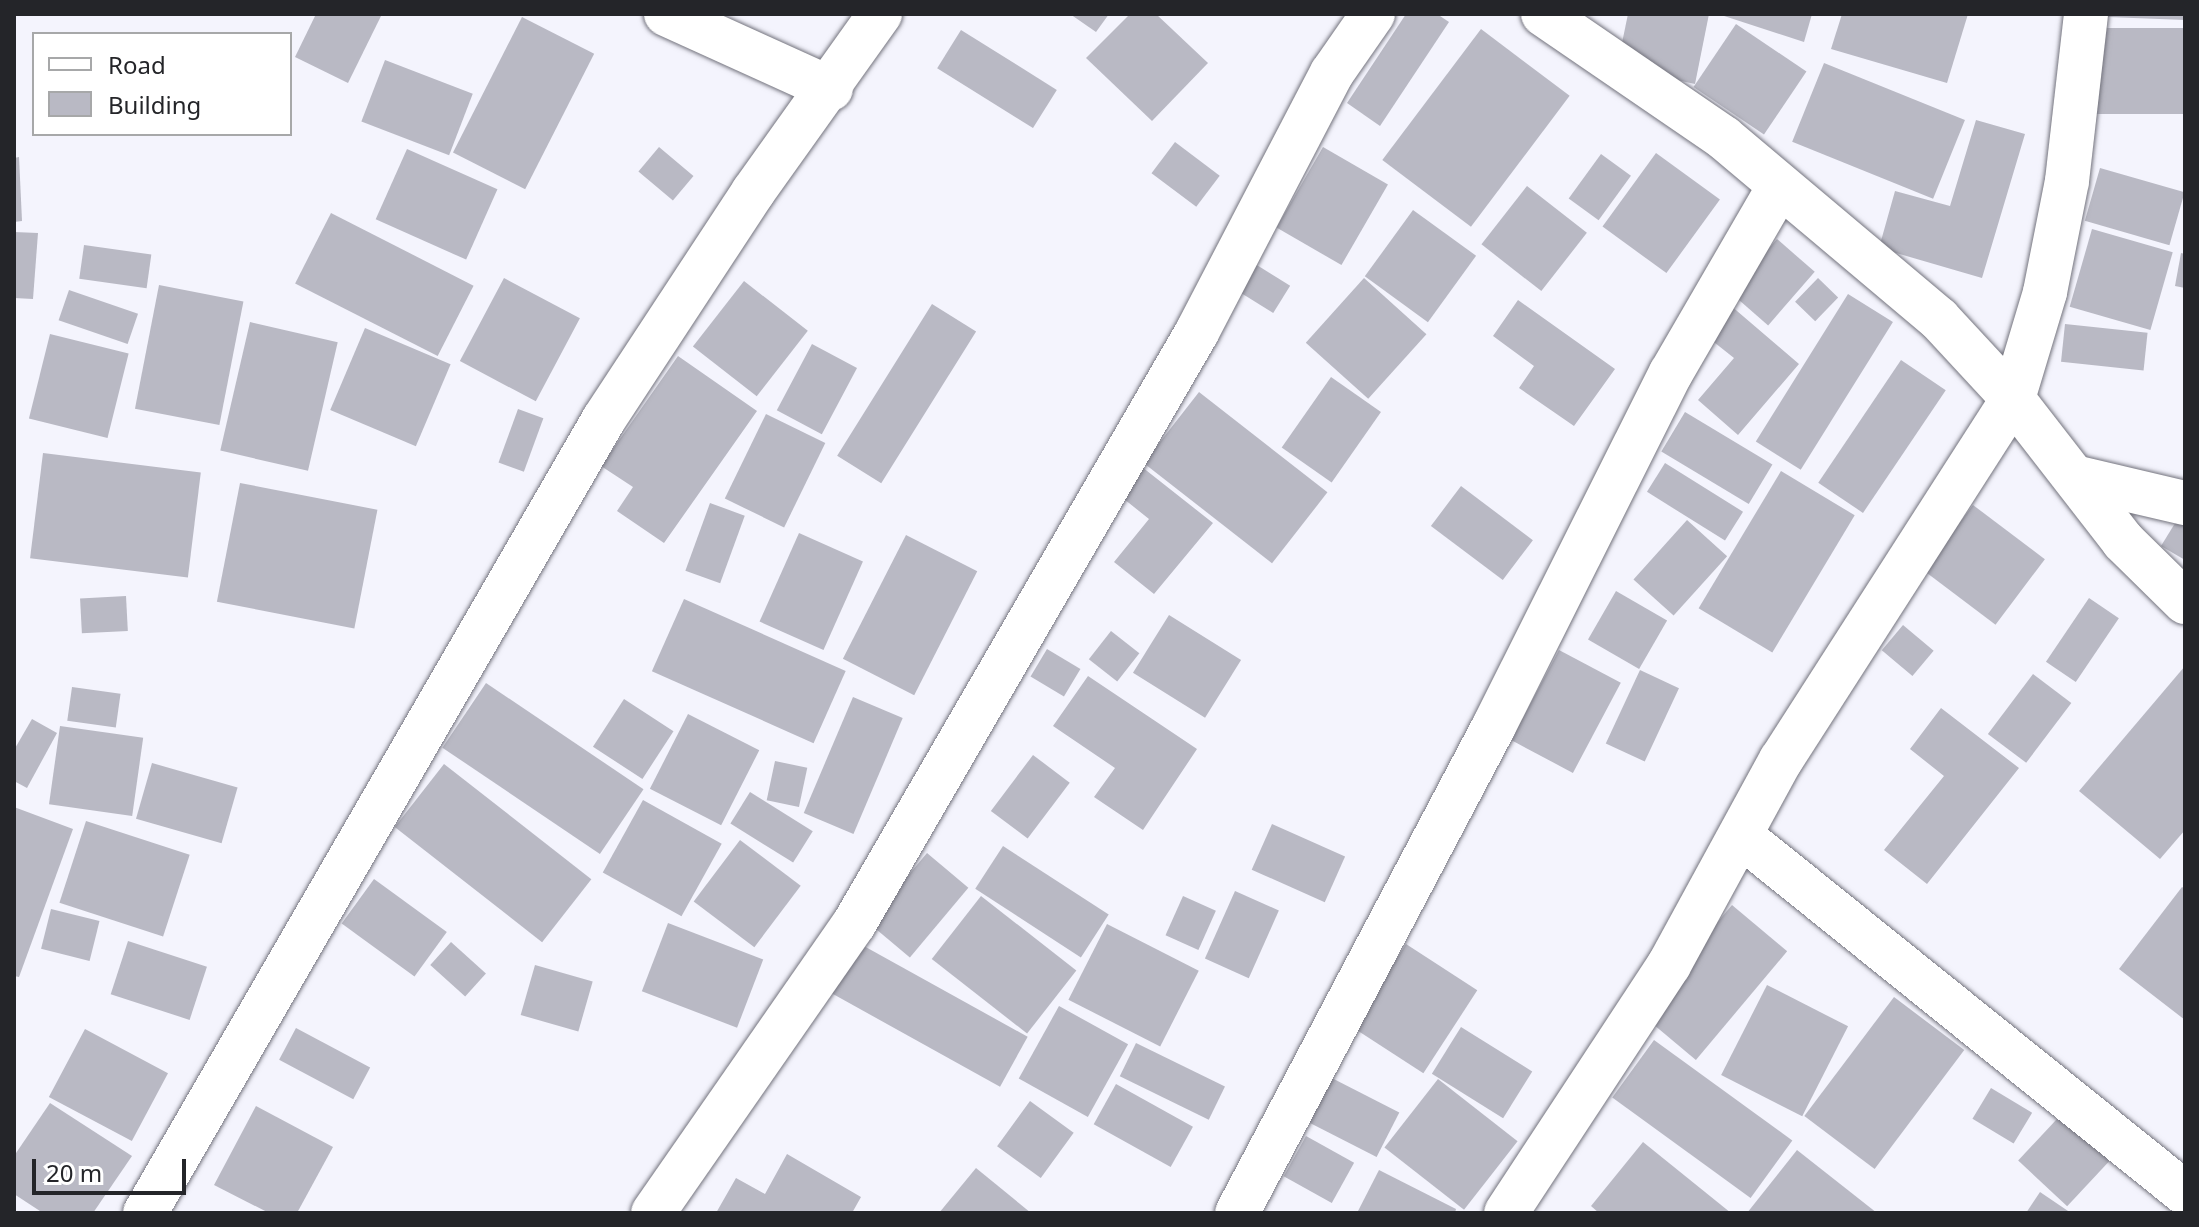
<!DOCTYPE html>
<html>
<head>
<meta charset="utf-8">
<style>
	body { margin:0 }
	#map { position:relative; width:2199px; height:1227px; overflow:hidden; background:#f4f4fd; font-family:"Noto Sans",sans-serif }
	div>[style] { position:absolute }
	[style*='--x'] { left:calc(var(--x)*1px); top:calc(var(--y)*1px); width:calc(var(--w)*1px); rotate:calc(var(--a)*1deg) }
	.building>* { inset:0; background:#b9b9c4; transform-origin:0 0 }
	.roads { filter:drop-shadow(0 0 2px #73737d) drop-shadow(0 0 2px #73737d) }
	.minor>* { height:44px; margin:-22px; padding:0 22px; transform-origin:22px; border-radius:22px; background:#fff }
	span { translate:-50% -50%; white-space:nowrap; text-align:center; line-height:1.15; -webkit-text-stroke:6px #fff; paint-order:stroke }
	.frame { position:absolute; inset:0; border:16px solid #242529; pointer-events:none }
	.legend { position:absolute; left:32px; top:32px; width:260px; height:104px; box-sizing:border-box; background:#fff; border:2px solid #a7a8a9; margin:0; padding:10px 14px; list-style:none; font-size:24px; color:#242529 }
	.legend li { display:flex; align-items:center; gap:16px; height:40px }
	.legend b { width:40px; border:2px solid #a7a8a9 }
	.scale { position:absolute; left:32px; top:1159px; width:154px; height:36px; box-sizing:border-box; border:4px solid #242529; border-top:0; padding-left:10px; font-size:24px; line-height:28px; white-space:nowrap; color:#242529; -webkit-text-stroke:6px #fff; paint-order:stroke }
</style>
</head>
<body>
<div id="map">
	<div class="building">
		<i style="clip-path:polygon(316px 14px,382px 14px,348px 83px,295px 57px)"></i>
		<i style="clip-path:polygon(1070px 14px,1109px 14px,1096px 32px)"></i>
		<i style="clip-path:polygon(1130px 14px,1156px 14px,1208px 63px,1152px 121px,1086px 58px)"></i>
		<i style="clip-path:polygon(1406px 14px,1437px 14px,1449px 22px,1380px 126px,1347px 103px)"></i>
		<i style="clip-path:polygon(1628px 14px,1709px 14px,1695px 84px,1617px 67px)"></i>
		<i style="clip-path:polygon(1718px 14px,1812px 14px,1804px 42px)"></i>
		<i style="clip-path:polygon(1842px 14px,1968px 14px,1947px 83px,1831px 49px)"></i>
		<i style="clip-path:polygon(2108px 14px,2185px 14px,2185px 20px,2108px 17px)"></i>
		<i style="left:522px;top:17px;width:81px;height:152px;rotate:27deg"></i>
		<i style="left:1736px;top:24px;width:85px;height:76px;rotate:34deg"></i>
		<i style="left:2090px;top:28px;width:95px;height:86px"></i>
		<i style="left:1481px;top:29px;width:111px;height:164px;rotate:37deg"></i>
		<i style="left:961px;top:30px;width:113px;height:45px;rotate:32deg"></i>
		<i style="left:385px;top:60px;width:94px;height:66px;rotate:21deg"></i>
		<i style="left:1824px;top:63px;width:152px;height:85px;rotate:22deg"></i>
		<i style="clip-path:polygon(1976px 120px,2025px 134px,1982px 278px,1879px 248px,1895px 191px,1950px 206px)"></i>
		<i style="left:1175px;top:142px;width:56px;height:39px;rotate:37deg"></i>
		<i style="left:659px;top:147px;width:45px;height:32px;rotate:40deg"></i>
		<i style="left:1323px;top:147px;width:75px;height:93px;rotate:30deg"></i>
		<i style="left:407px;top:149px;width:99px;height:77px;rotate:24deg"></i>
		<i style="left:1656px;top:153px;width:79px;height:91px;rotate:36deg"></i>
		<i style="left:1601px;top:154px;width:37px;height:55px;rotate:36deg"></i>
		<i style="clip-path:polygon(19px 157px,22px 221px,14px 222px,14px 158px)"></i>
		<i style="left:2100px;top:168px;width:88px;height:55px;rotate:16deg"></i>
		<i style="left:1527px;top:186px;width:76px;height:74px;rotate:38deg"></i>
		<i style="left:1413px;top:210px;width:78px;height:82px;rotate:36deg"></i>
		<i style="left:331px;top:213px;width:160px;height:79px;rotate:27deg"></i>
		<i style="left:2092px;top:229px;width:84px;height:81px;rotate:16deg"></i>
		<i style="clip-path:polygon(14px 232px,38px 233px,33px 299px,14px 298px)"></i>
		<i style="left:1777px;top:239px;width:50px;height:71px;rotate:41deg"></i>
		<i style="left:84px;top:245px;width:68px;height:34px;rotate:8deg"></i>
		<i style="clip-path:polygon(2181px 253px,2185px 254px,2185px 288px,2175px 286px)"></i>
		<i style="left:1252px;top:262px;width:45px;height:32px;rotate:32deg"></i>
		<i style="left:504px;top:278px;width:86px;height:94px;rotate:28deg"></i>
		<i style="left:1364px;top:278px;width:84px;height:87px;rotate:42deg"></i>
		<i style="left:1818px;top:278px;width:28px;height:33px;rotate:44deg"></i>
		<i style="left:744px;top:281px;width:81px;height:83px;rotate:38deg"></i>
		<i style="left:159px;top:285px;width:86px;height:126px;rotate:11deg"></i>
		<i style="left:69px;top:290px;width:73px;height:32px;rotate:19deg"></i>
		<i style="left:1848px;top:294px;width:53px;height:174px;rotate:32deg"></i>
		<i style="clip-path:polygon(1518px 300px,1615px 369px,1574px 426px,1519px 388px,1534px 366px,1493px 336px)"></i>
		<i style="left:932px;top:304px;width:52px;height:179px;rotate:32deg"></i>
		<i style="clip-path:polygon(1730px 305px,1799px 364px,1738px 435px,1698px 400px,1734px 358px,1705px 335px)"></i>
		<i style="left:250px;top:322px;width:90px;height:132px;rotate:13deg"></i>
		<i style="left:2065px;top:324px;width:83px;height:38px;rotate:6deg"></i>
		<i style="left:365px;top:328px;width:93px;height:89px;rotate:23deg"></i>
		<i style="left:50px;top:334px;width:81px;height:87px;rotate:14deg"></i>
		<i style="left:812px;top:344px;width:51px;height:75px;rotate:28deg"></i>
		<i style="clip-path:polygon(678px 356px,757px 411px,664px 543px,617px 511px,633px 487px,601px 466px)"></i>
		<i style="left:1901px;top:360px;width:54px;height:148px;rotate:34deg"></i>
		<i style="left:1331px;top:377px;width:61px;height:86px;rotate:35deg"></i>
		<i style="left:1199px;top:392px;width:163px;height:90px;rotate:38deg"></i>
		<i style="left:518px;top:409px;width:27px;height:57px;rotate:20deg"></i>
		<i style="left:1685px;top:412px;width:102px;height:46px;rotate:31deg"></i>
		<i style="left:766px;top:414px;width:66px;height:94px;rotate:26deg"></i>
		<i style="left:43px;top:453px;width:159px;height:106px;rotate:7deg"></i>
		<i style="left:1665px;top:463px;width:92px;height:34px;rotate:32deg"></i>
		<i style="clip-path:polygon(1142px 467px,1213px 523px,1154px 594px,1114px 562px,1149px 519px,1119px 495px)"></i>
		<i style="left:1781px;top:471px;width:86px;height:160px;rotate:31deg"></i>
		<i style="left:240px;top:483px;width:140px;height:121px;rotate:11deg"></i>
		<i style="left:1461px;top:486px;width:90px;height:50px;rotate:37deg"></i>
		<i style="left:710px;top:503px;width:37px;height:72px;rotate:20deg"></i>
		<i style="left:1973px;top:505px;width:90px;height:82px;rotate:37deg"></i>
		<i style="clip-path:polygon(2185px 507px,2185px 560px,2161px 546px)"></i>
		<i style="left:1687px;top:520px;width:54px;height:80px;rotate:42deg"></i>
		<i style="left:799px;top:533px;width:70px;height:97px;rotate:24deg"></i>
		<i style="left:906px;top:535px;width:80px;height:139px;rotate:27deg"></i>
		<i style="left:1616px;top:591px;width:59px;height:56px;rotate:30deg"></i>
		<i style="left:126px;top:596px;width:35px;height:46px;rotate:87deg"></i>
		<i style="left:2089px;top:598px;width:36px;height:77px;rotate:34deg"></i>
		<i style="left:684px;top:599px;width:177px;height:79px;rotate:24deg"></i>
		<i style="left:1169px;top:615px;width:85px;height:68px;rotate:32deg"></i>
		<i style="left:1903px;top:625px;width:40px;height:33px;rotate:40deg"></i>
		<i style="left:1111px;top:631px;width:36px;height:36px;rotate:38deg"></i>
		<i style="left:1047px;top:649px;width:39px;height:32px;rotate:31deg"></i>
		<i style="left:1559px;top:650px;width:70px;height:102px;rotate:28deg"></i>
		<i style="clip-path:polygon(2185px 666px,2185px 830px,2160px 859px,2079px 791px)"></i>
		<i style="left:1640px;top:670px;width:43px;height:81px;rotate:25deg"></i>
		<i style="left:2033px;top:674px;width:48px;height:75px;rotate:37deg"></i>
		<i style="clip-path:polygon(1088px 676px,1197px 749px,1143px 830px,1094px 797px,1115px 768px,1053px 726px)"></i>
		<i style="left:486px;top:683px;width:190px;height:78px;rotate:34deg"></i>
		<i style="left:72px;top:687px;width:49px;height:34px;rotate:8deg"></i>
		<i style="left:853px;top:697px;width:54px;height:126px;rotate:23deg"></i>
		<i style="left:624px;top:699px;width:59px;height:57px;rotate:33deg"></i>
		<i style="clip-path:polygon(1941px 708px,2019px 768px,1927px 884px,1884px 850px,1944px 776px,1910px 749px)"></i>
		<i style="left:688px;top:714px;width:80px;height:84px;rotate:27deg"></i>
		<i style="clip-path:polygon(32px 719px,57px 733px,27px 788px,14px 781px,14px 750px)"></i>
		<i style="left:60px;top:726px;width:84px;height:79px;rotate:8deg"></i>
		<i style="left:1033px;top:755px;width:46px;height:70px;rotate:37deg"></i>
		<i style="left:775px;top:761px;width:33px;height:40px;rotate:12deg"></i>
		<i style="left:152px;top:763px;width:89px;height:58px;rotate:16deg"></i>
		<i style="left:444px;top:764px;width:187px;height:80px;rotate:38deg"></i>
		<i style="left:750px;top:792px;width:74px;height:37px;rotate:32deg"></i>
		<i style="left:643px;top:800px;width:90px;height:83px;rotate:29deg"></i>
		<i style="clip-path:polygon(14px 807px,73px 829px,19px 977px,14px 976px)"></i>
		<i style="left:86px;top:821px;width:109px;height:86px;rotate:18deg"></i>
		<i style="left:1272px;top:824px;width:80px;height:50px;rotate:24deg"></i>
		<i style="left:740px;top:840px;width:76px;height:77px;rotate:37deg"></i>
		<i style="left:1003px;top:846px;width:126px;height:51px;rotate:33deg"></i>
		<i style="left:927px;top:853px;width:54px;height:91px;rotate:40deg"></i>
		<i style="left:374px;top:879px;width:90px;height:55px;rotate:36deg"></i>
		<i style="clip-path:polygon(2182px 887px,2185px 889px,2185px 1020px,2119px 969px)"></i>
		<i style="left:1235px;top:891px;width:48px;height:74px;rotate:24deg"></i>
		<i style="left:981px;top:896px;width:121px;height:80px;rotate:38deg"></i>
		<i style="left:1183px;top:896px;width:36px;height:43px;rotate:24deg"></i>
		<i style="left:1732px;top:905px;width:72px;height:142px;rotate:40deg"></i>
		<i style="left:51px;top:909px;width:50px;height:41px;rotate:14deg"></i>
		<i style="left:668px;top:923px;width:102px;height:73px;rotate:21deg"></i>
		<i style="left:1107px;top:924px;width:103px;height:85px;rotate:27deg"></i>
		<i style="left:844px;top:935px;width:210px;height:57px;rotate:29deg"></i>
		<i style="left:128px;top:941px;width:83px;height:56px;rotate:18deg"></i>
		<i style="left:451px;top:942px;width:47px;height:31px;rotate:42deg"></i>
		<i style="left:1406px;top:944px;width:85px;height:99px;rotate:33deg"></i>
		<i style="left:535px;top:965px;width:60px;height:52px;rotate:16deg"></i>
		<i style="left:1767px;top:985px;width:91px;height:101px;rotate:27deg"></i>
		<i style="left:1894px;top:997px;width:88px;height:149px;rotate:37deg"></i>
		<i style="left:1059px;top:1006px;width:79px;height:83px;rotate:29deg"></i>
		<i style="left:1461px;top:1027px;width:84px;height:55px;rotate:32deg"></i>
		<i style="left:296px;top:1028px;width:84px;height:36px;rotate:28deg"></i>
		<i style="left:85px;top:1029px;width:94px;height:77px;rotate:28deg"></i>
		<i style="left:1654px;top:1040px;width:171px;height:71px;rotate:36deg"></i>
		<i style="left:1136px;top:1043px;width:99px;height:37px;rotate:26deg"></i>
		<i style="left:1320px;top:1072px;width:89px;height:50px;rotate:27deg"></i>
		<i style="left:1438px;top:1079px;width:101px;height:87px;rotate:38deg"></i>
		<i style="left:1116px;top:1084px;width:88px;height:46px;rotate:29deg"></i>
		<i style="left:1991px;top:1088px;width:48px;height:36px;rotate:31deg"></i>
		<i style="left:1030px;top:1101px;width:54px;height:56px;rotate:36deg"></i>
		<i style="clip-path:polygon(50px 1103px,132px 1156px,93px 1213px,43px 1213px,14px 1194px,14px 1156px)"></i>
		<i style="left:2070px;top:1105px;width:67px;height:76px;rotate:43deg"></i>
		<i style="clip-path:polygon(256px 1106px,333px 1147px,297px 1213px,269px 1213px,214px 1185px)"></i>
		<i style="left:1306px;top:1136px;width:55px;height:46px;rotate:29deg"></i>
		<i style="clip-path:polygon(1643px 1142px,1731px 1213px,1599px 1213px,1591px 1206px)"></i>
		<i style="clip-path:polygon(1797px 1150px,1877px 1213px,1747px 1213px)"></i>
		<i style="clip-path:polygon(787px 1154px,861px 1197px,852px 1213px,716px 1213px,736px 1178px,765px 1194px)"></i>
		<i style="clip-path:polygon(976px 1168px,1031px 1213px,939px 1213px)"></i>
		<i style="clip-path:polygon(1379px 1170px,1456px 1209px,1455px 1213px,1357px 1213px)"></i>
		<i style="clip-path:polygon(2040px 1192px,2071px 1213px,2026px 1213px)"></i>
	</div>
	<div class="roads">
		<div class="minor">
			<i style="--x:666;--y:14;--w:181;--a:24.4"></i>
			<i style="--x:1543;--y:14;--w:219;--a:34.4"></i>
			<i style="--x:1724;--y:138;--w:281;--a:40.1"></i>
			<i style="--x:1939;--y:319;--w:109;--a:47.2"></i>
			<i style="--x:2013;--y:399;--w:180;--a:52.2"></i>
			<i style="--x:2123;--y:541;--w:87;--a:44.5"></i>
			<i style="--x:2078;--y:478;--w:110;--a:13.2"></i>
			<i style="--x:1741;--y:836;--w:570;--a:38.8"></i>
			<i style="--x:145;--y:1213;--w:917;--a:-59.97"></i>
			<i style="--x:604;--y:419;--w:272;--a:-56.7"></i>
			<i style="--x:753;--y:192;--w:219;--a:-54.5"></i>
			<i style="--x:653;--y:1213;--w:352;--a:-55.2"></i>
			<i style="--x:854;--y:924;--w:684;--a:-59.91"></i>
			<i style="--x:1197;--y:332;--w:292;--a:-62.5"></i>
			<i style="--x:1332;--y:73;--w:72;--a:-55.2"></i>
			<i style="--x:1237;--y:1213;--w:551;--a:-62.18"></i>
			<i style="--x:1494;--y:726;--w:395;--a:-63.4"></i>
			<i style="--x:1671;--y:373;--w:215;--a:-59.9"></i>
			<i style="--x:1506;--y:1213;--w:297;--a:-56.7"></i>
			<i style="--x:1669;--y:965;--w:234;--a:-61.4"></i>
			<i style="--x:1781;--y:760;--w:429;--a:-57.3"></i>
			<i style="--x:2013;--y:399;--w:112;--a:-73.3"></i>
			<i style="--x:2045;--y:292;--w:113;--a:-78.8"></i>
			<i style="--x:2067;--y:181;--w:168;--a:-83.5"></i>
		</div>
	</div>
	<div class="frame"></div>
	<ul class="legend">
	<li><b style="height:10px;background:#fff"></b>Road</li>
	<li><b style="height:22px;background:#b9b9c4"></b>Building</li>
	</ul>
	<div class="scale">20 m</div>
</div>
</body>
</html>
